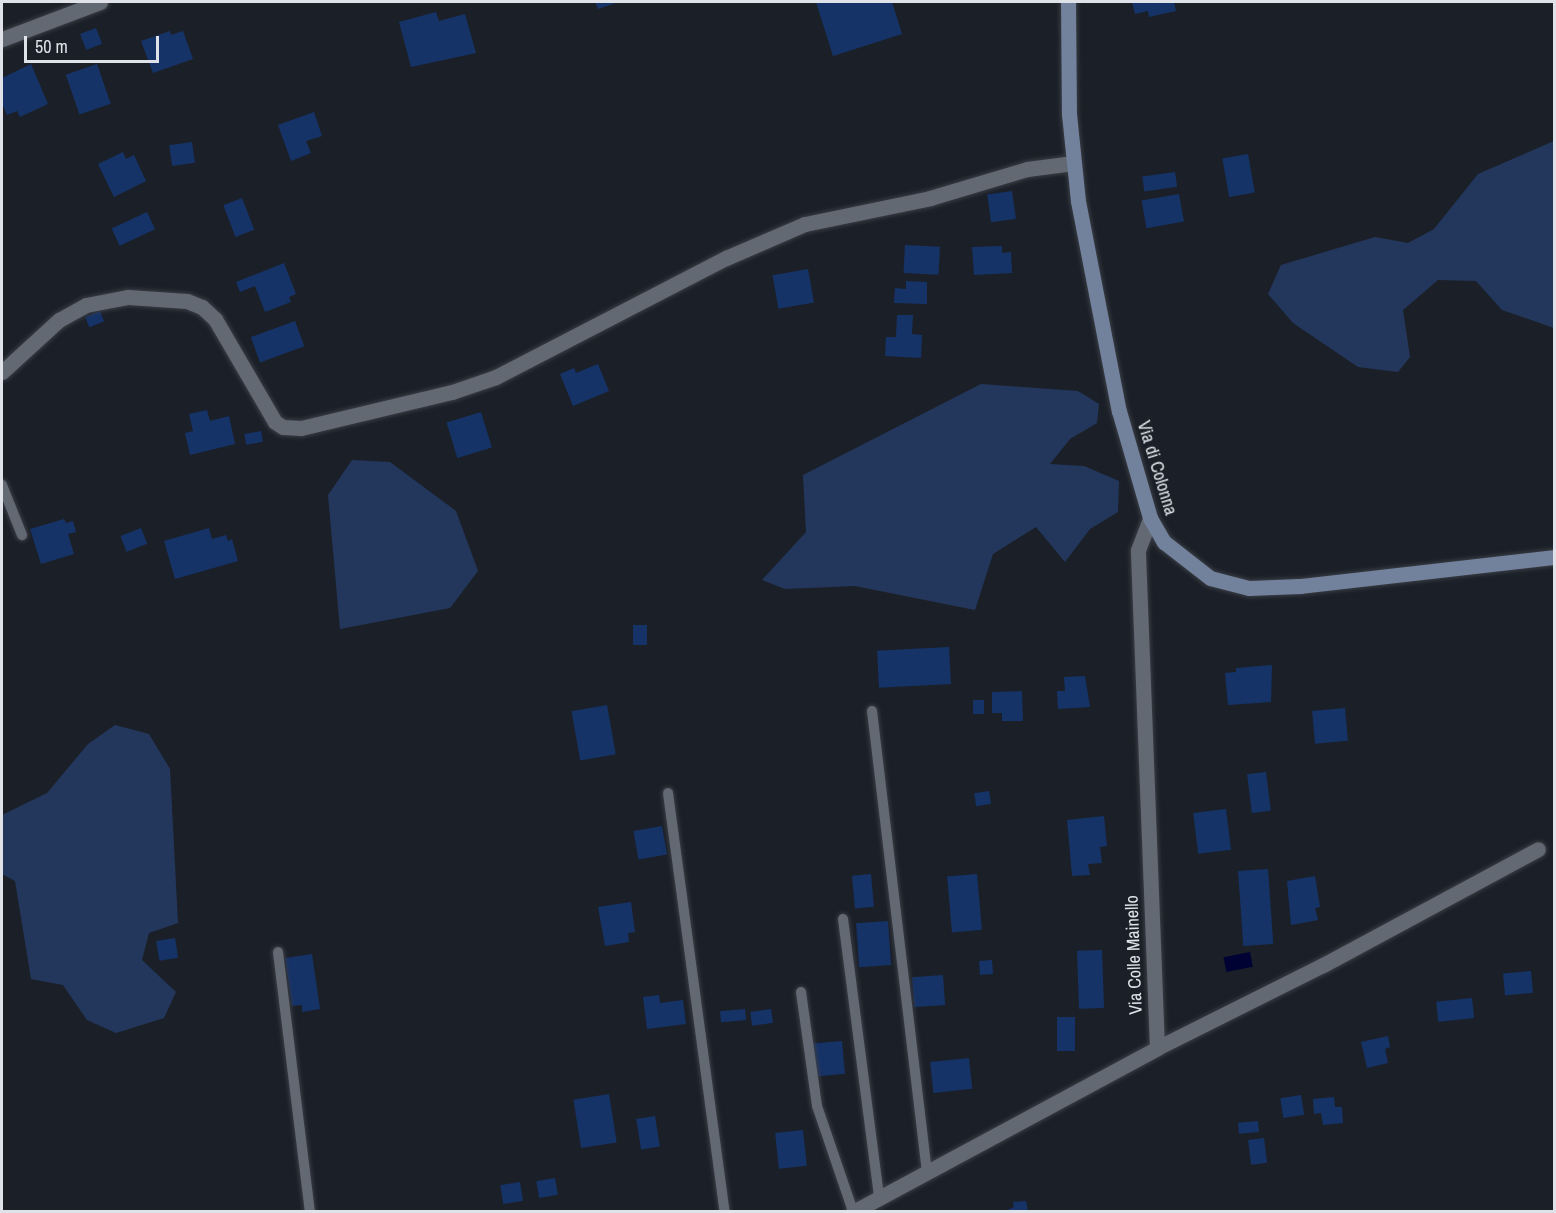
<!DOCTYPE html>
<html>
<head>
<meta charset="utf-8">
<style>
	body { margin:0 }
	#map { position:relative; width:1556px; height:1213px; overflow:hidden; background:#1b2028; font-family:"Archivo Narrow",sans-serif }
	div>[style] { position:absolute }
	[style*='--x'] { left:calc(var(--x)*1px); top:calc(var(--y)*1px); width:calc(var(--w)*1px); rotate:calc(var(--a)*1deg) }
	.green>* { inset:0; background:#23375d }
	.water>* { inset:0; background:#000234; transform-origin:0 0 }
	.building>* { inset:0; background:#163368; transform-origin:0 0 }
	.roads { filter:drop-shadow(0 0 2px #3a3d45) drop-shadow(0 0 2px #3a3d45) }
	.lane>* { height:10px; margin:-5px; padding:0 5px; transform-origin:5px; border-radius:5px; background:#636973 }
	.street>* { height:15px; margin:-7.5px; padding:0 7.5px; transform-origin:7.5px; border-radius:7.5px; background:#636973 }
	.secondary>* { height:15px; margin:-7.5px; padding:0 7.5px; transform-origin:7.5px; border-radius:7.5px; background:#73829c }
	span { translate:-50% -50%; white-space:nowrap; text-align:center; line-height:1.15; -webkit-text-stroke:5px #1b2028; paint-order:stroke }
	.street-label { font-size:18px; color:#dfe2e9 }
	.frame { position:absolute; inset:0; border:3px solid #dfe2e9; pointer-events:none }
	.scale { position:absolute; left:24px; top:36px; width:135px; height:27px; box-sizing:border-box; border:3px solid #dfe2e9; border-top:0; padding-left:8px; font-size:18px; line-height:21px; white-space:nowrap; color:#dfe2e9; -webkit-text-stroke:4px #1b2028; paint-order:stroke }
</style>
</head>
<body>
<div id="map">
	<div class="green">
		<i style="clip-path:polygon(1554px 141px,1554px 328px,1502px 310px,1476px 281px,1438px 280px,1403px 310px,1410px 357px,1398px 372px,1358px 367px,1293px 323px,1268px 294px,1281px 265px,1375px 237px,1408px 243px,1434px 229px,1478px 174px)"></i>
		<i style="clip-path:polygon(981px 384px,1078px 391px,1099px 404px,1097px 423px,1070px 439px,1050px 464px,1084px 466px,1119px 481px,1118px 512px,1090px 529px,1065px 562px,1036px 527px,993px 554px,975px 610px,855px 586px,785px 589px,762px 580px,806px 532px,803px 475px)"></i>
		<i style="clip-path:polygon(352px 460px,390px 462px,456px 511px,478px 571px,450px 608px,340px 629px,328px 495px)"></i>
		<i style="clip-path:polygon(115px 725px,149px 734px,170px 769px,178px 923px,149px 933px,142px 960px,176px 992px,164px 1018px,116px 1033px,87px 1020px,63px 985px,31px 979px,15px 881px,2px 874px,2px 815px,47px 793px,88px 744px)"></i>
	</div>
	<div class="water">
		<i style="left:1250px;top:952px;width:15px;height:27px;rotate:79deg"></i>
	</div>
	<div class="building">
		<i style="clip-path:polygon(595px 2px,619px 2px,598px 9px)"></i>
		<i style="clip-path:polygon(816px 2px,892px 2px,902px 34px,833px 56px)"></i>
		<i style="clip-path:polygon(1132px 2px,1174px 2px,1176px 11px,1149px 17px,1148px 11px,1135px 14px)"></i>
		<i style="clip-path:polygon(436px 12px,439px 21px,465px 14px,476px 53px,411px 67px,399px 22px)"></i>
		<i style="left:96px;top:28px;width:17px;height:17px;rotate:69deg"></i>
		<i style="clip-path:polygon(170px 31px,171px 35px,183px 31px,193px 59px,153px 73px,141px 41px)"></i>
		<i style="clip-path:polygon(31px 64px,48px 104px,20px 117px,17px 111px,7px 115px,2px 103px,2px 78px)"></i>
		<i style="left:97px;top:64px;width:42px;height:33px;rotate:71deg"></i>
		<i style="clip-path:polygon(314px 112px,322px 136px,306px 141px,311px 153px,291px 161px,278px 125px)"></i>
		<i style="left:192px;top:142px;width:21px;height:23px;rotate:82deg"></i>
		<i style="clip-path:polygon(123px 152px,126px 159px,134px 155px,146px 181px,114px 197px,98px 164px)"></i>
		<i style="left:1248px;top:154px;width:39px;height:26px;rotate:80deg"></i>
		<i style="left:1175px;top:172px;width:15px;height:33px;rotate:82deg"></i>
		<i style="left:1012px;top:191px;width:28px;height:25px;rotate:82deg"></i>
		<i style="left:1179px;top:194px;width:28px;height:38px;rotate:80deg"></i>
		<i style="left:242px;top:198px;width:34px;height:20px;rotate:69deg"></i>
		<i style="left:147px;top:212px;width:19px;height:39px;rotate:65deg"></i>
		<i style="left:905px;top:245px;width:35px;height:28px;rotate:3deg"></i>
		<i style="clip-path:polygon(1002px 246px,1002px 253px,1011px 252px,1012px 273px,974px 275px,972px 247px)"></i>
		<i style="clip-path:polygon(284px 263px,296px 294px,289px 297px,291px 302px,265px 312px,255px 286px,240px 292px,236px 282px)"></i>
		<i style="left:808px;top:269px;width:34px;height:36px;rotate:80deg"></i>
		<i style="clip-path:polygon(906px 281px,927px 282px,927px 304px,894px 303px,895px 288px,906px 289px)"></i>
		<i style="left:100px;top:311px;width:11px;height:16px;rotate:68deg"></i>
		<i style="clip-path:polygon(897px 315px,913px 315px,912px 334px,922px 335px,921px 358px,885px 356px,886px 337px,896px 337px)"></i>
		<i style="left:295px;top:321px;width:27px;height:47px;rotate:70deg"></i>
		<i style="clip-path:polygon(598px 364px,609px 391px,573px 406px,560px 374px,574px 368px,576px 373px)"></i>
		<i style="clip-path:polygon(207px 410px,210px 421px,229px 416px,235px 444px,190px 455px,185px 433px,193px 431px,189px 414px)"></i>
		<i style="left:481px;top:412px;width:37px;height:36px;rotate:73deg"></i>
		<i style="left:261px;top:431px;width:11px;height:17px;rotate:80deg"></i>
		<i style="clip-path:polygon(64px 519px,66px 523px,73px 521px,76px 532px,68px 534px,74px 554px,41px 564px,30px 529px)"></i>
		<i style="left:141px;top:528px;width:17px;height:22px;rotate:69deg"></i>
		<i style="clip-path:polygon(209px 528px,212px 539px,226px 535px,228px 541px,232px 539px,238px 561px,175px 579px,164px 541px)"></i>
		<i style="left:633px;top:625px;width:14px;height:20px"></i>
		<i style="left:949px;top:647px;width:37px;height:72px;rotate:87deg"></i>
		<i style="clip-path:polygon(1272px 665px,1271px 702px,1228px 705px,1225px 673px,1236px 672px,1236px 668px)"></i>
		<i style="clip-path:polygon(1085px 676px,1090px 707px,1058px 709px,1057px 691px,1065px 691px,1064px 677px)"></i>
		<i style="clip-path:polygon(1022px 691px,1023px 721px,1002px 721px,1002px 713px,992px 713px,992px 692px)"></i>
		<i style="left:973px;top:700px;width:11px;height:14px"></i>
		<i style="left:607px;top:705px;width:50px;height:36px;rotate:80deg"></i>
		<i style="left:1345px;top:708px;width:33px;height:33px;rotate:85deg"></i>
		<i style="left:1266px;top:772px;width:39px;height:19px;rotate:83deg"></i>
		<i style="left:989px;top:791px;width:13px;height:15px;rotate:81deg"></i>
		<i style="left:1226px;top:809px;width:41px;height:33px;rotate:83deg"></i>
		<i style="clip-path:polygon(1104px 816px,1107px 846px,1100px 847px,1102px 863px,1088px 864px,1090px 875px,1072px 876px,1067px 820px)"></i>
		<i style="left:662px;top:826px;width:29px;height:29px;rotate:80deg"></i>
		<i style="left:1268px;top:869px;width:75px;height:30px;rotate:86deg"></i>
		<i style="left:871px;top:874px;width:33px;height:19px;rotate:85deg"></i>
		<i style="left:977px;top:874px;width:56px;height:30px;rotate:85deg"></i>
		<i style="clip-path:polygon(1315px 876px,1320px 907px,1315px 908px,1318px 920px,1291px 925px,1287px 881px)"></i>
		<i style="clip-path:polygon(631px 902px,635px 932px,628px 933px,629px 942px,605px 946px,598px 907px)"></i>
		<i style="left:888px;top:921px;width:44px;height:32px;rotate:86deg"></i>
		<i style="left:175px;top:938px;width:20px;height:19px;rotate:81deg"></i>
		<i style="left:1102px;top:950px;width:58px;height:25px;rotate:88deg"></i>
		<i style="clip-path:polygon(312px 954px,320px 1009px,302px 1012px,302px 1005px,292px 1006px,285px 958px)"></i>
		<i style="left:992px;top:960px;width:14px;height:13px;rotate:86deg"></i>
		<i style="left:1531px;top:971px;width:22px;height:28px;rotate:85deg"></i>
		<i style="left:943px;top:975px;width:30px;height:31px;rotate:86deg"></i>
		<i style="clip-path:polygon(659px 995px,660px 1003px,683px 1000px,686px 1024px,647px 1029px,643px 997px)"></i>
		<i style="left:1472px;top:998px;width:20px;height:36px;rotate:84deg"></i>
		<i style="left:745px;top:1009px;width:11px;height:25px;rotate:85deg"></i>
		<i style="left:771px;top:1009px;width:14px;height:21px;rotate:82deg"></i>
		<i style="left:1057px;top:1017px;width:18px;height:34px"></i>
		<i style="clip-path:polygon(1388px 1036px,1390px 1047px,1385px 1049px,1388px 1063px,1367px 1068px,1361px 1042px)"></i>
		<i style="left:842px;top:1041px;width:33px;height:32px;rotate:85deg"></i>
		<i style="left:969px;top:1058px;width:31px;height:39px;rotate:84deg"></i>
		<i style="left:609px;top:1094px;width:49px;height:36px;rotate:81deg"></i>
		<i style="left:1301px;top:1095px;width:20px;height:21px;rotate:81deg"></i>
		<i style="clip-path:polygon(1334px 1097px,1335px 1107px,1342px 1107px,1343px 1123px,1323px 1125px,1321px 1113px,1314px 1114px,1313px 1099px)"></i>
		<i style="left:655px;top:1116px;width:31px;height:19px;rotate:81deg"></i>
		<i style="left:1258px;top:1121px;width:11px;height:20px;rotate:85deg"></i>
		<i style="left:803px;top:1130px;width:36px;height:28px;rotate:84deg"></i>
		<i style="left:1264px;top:1138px;width:25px;height:16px;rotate:83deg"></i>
		<i style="left:555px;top:1178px;width:17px;height:19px;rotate:80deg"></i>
		<i style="left:520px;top:1182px;width:19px;height:20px;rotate:81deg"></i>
		<i style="clip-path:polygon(1026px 1201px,1028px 1212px,1003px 1212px,1014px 1207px,1013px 1202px)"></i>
	</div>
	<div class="roads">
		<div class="lane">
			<i style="--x:2;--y:485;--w:54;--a:68.2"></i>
			<i style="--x:872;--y:711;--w:463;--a:83.2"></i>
			<i style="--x:668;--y:793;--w:423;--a:82.3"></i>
			<i style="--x:843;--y:919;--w:280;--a:82.6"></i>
			<i style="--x:278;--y:952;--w:262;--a:83"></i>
			<i style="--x:801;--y:992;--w:115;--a:82"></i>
			<i style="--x:817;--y:1106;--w:111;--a:71.1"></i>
		</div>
		<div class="street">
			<i style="--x:2;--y:39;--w:105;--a:-20.7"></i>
			<i style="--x:2;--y:372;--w:77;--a:-42.4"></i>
			<i style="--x:59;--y:320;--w:31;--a:-29"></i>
			<i style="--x:86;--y:305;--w:43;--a:-10.8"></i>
			<i style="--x:128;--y:297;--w:59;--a:3.9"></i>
			<i style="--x:187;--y:301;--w:16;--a:22"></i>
			<i style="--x:202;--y:307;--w:18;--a:43"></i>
			<i style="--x:215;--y:319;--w:119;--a:59.8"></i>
			<i style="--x:275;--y:422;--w:9;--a:32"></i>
			<i style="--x:283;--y:427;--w:18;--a:3"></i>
			<i style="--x:301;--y:428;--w:155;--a:-13.4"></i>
			<i style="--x:452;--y:392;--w:46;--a:-18.8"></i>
			<i style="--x:496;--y:377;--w:259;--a:-27.4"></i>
			<i style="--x:726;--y:258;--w:86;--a:-23.3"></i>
			<i style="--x:805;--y:224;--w:128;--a:-11.7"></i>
			<i style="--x:930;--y:198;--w:101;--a:-16.6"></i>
			<i style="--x:1027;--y:169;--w:47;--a:-7.3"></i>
			<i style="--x:1157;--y:1048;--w:186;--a:-26.6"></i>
			<i style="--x:1323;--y:965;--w:244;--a:-28.3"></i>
			<i style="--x:853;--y:1212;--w:345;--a:-28.3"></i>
			<i style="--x:1157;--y:1048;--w:498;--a:-92.2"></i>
			<i style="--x:1138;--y:550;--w:34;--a:-69"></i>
		</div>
		<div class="secondary">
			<i style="--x:1068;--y:2;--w:112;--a:89.5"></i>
			<i style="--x:1069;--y:114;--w:87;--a:84.1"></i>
			<i style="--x:1078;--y:201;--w:214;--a:79"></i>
			<i style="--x:1119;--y:411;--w:111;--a:73.8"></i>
			<i style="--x:1150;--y:518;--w:28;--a:60"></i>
			<i style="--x:1164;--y:542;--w:58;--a:38"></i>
			<i style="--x:1210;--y:578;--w:40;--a:14.4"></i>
			<i style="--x:1249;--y:588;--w:51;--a:-2.2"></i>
			<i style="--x:1300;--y:586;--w:256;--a:-6.5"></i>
		</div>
	</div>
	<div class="street-label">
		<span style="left:1157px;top:468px;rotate:73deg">Via di Colonna</span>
		<span style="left:1134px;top:955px;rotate:-92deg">Via Colle Mainello</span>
	</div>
	<div class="frame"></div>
	<div class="scale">50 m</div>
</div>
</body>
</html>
